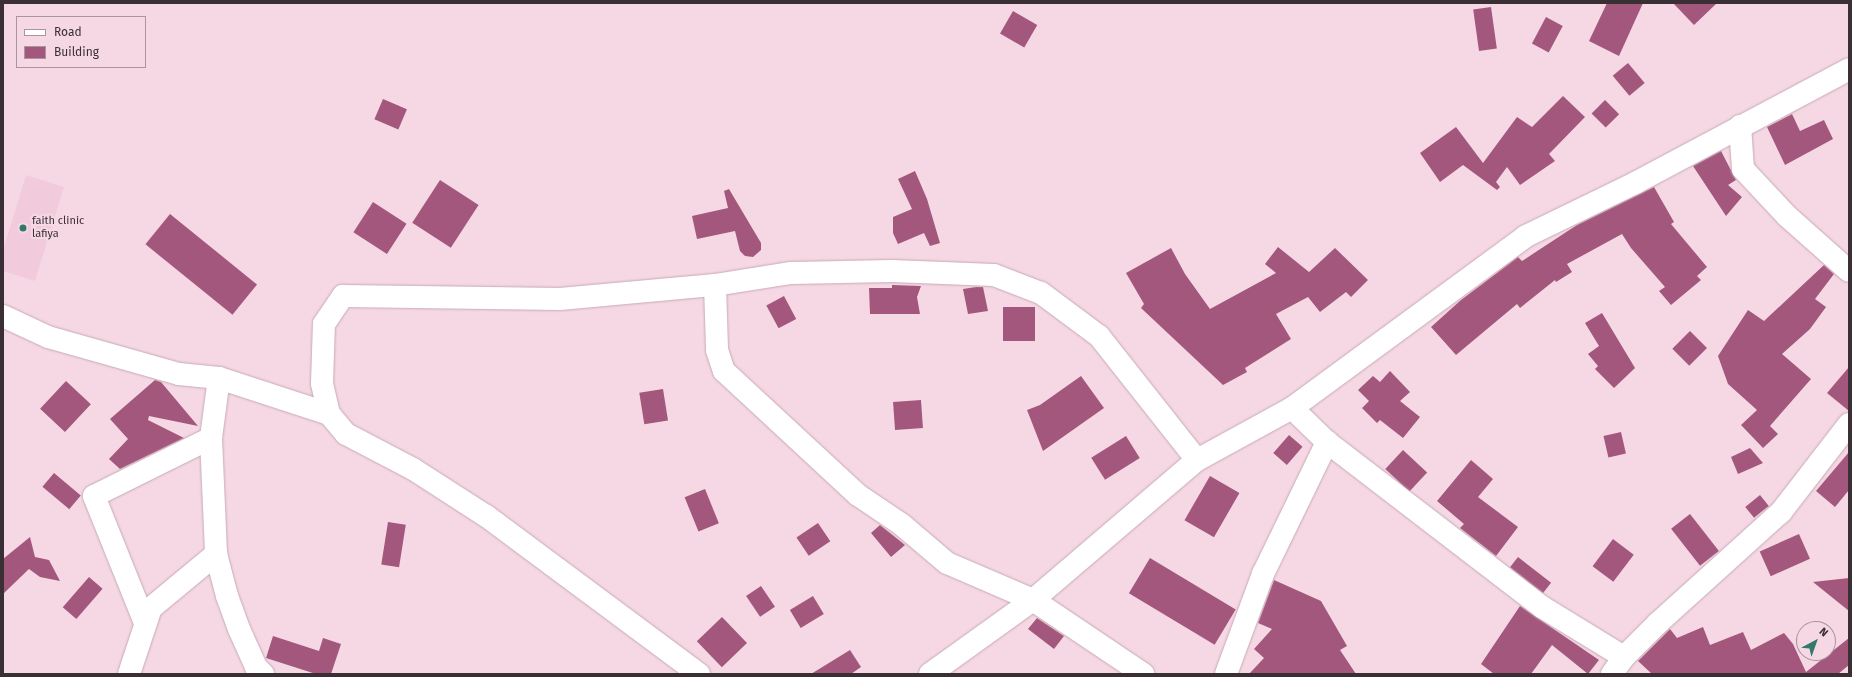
<!DOCTYPE html>
<html>
<head>
<meta charset="utf-8">
<style>
	body { margin:0 }
	#map { position:relative; width:1852px; height:677px; overflow:hidden; background:#f6d8e5; font-family:"Fira Sans",sans-serif }
	div>[style] { position:absolute }
	[style*='--x'] { left:calc(var(--x)*1px); top:calc(var(--y)*1px); width:calc(var(--w)*1px); rotate:calc(var(--a)*1deg) }
	.built>* { inset:0; background:#f1cbdc }
	.building>* { inset:0; background:#a3577d; transform-origin:0 0 }
	.roads { filter:drop-shadow(0 0 1px #c7aab6) drop-shadow(0 0 1px #c7aab6) }
	.minor>* { height:22px; margin:-11px; padding:0 11px; transform-origin:11px; border-radius:11px; background:#fff }
	.dots>* { width:11px; height:11px; translate:-50% -50%; box-sizing:border-box; border:2px solid #f6d8e5; border-radius:50% }
	span { translate:-50% -50%; white-space:nowrap; text-align:center; line-height:1.15; -webkit-text-stroke:4px #f6d8e5; paint-order:stroke }
	.poi-label { font-size:11px; color:#3a2f34 }
	.left { translate:0 -50%; text-align:left }
	.frame { position:absolute; inset:0; border:4px solid #3a2f34; pointer-events:none }
	.legend { position:absolute; left:16px; top:16px; width:130px; height:52px; box-sizing:border-box; background:#f6d8e5; border:1px solid #ab949e; margin:0; padding:5px 7px; list-style:none; font-size:12px; color:#3a2f34 }
	.legend li { display:flex; align-items:center; gap:8px; height:20px }
	.legend b { width:20px; border:1px solid #ab949e }
	.north { position:absolute; left:1796px; top:621px; width:40px; height:40px; box-sizing:border-box; background:#f6d8e5; border:1px solid #ab949e; border-radius:50%; rotate:41deg; font-size:11px; font-weight:700; line-height:16px; text-align:center; color:#3a2f34 }
	.north::after { content:''; display:block; margin:auto; width:14px; height:18px; background:#34786c; clip-path:polygon(50% 0,100% 100%,50% 72%,0 100%) }
</style>
</head>
<body>
<div id="map">
	<div class="built">
		<i style="clip-path:polygon(26px 175px,64px 187px,35px 281px,3px 271px,3px 250px)"></i>
	</div>
	<div class="building">
		<i style="clip-path:polygon(1607px 3px,1643px 3px,1619px 56px,1589px 41px)"></i>
		<i style="clip-path:polygon(1673px 3px,1717px 3px,1694px 25px)"></i>
		<i style="left:1491px;top:7px;width:42px;height:18px;rotate:82deg"></i>
		<i style="left:1013px;top:11px;width:28px;height:26px;rotate:30deg"></i>
		<i style="left:1546px;top:17px;width:19px;height:30px;rotate:28deg"></i>
		<i style="left:1628px;top:63px;width:26px;height:20px;rotate:50deg"></i>
		<i style="clip-path:polygon(1563px 96px,1585px 117px,1549px 154px,1555px 161px,1520px 185px,1507px 167px,1496px 182px,1500px 187px,1497px 190px,1463px 165px,1440px 182px,1420px 153px,1456px 127px,1483px 163px,1517px 117px,1532px 127px)"></i>
		<i style="left:383px;top:99px;width:26px;height:22px;rotate:23deg"></i>
		<i style="left:1605px;top:100px;width:20px;height:19px;rotate:45deg"></i>
		<i style="clip-path:polygon(1792px 114px,1800px 131px,1824px 120px,1833px 139px,1785px 165px,1767px 127px)"></i>
		<i style="clip-path:polygon(1721px 151px,1736px 180px,1728px 185px,1742px 197px,1726px 216px,1693px 166px)"></i>
		<i style="clip-path:polygon(915px 171px,927px 199px,940px 243px,930px 246px,924px 233px,898px 244px,893px 233px,893px 217px,912px 209px,898px 179px)"></i>
		<i style="left:440px;top:180px;width:46px;height:51px;rotate:33deg"></i>
		<i style="clip-path:polygon(1654px 187px,1674px 222px,1671px 224px,1707px 267px,1697px 276px,1701px 280px,1671px 305px,1659px 291px,1665px 287px,1631px 248px,1622px 234px,1567px 264px,1572px 272px,1556px 282px,1555px 280px,1520px 308px,1517px 304px,1456px 355px,1431px 327px,1461px 300px,1518px 257px,1522px 261px,1577px 225px)"></i>
		<i style="clip-path:polygon(729px 189px,761px 243px,761px 250px,753px 257px,745px 256px,740px 251px,735px 231px,697px 239px,692px 216px,728px 208px,724px 191px)"></i>
		<i style="left:373px;top:202px;width:40px;height:36px;rotate:33deg"></i>
		<i style="left:170px;top:214px;width:112px;height:39px;rotate:39deg"></i>
		<i style="clip-path:polygon(1278px 247px,1309px 272px,1335px 248px,1368px 280px,1351px 297px,1346px 292px,1320px 312px,1308px 297px,1276px 314px,1291px 339px,1245px 368px,1247px 372px,1223px 385px,1141px 308px,1144px 304px,1126px 273px,1171px 248px,1185px 274px,1210px 309px,1276px 273px,1265px 264px)"></i>
		<i style="clip-path:polygon(1824px 265px,1834px 274px,1815px 299px,1826px 307px,1810px 329px,1782px 354px,1811px 379px,1770px 426px,1778px 434px,1763px 448px,1741px 425px,1757px 410px,1728px 384px,1718px 356px,1748px 310px,1764px 321px)"></i>
		<i style="clip-path:polygon(892px 285px,921px 286px,917px 297px,920px 314px,870px 314px,869px 288px,892px 288px)"></i>
		<i style="clip-path:polygon(976px 287px,983px 287px,988px 311px,968px 314px,963px 289px)"></i>
		<i style="left:784px;top:296px;width:26px;height:20px;rotate:62deg"></i>
		<i style="left:1003px;top:307px;width:32px;height:34px"></i>
		<i style="clip-path:polygon(1602px 313px,1635px 368px,1614px 388px,1595px 369px,1598px 366px,1588px 354px,1599px 346px,1585px 323px)"></i>
		<i style="left:1690px;top:331px;width:24px;height:25px;rotate:45deg"></i>
		<i style="clip-path:polygon(1849px 367px,1849px 411px,1827px 393px)"></i>
		<i style="clip-path:polygon(1390px 371px,1410px 392px,1400px 401px,1420px 417px,1403px 438px,1380px 420px,1377px 423px,1362px 408px,1369px 401px,1358px 390px,1373px 376px,1380px 382px)"></i>
		<i style="clip-path:polygon(1081px 376px,1104px 408px,1043px 451px,1027px 410px,1040px 405px)"></i>
		<i style="clip-path:polygon(155px 380px,161px 382px,198px 426px,149px 416px,148px 420px,184px 438px,120px 469px,109px 459px,128px 439px,110px 419px)"></i>
		<i style="left:66px;top:381px;width:34px;height:38px;rotate:43deg"></i>
		<i style="left:663px;top:389px;width:32px;height:24px;rotate:81deg"></i>
		<i style="left:921px;top:400px;width:28px;height:28px;rotate:86deg"></i>
		<i style="left:1621px;top:432px;width:22px;height:18px;rotate:77deg"></i>
		<i style="left:1289px;top:435px;width:18px;height:24px;rotate:41deg"></i>
		<i style="left:1126px;top:436px;width:26px;height:41px;rotate:58deg"></i>
		<i style="clip-path:polygon(1750px 448px,1763px 463px,1738px 474px,1731px 457px)"></i>
		<i style="left:1403px;top:450px;width:33px;height:26px;rotate:43deg"></i>
		<i style="clip-path:polygon(1849px 452px,1849px 490px,1835px 507px,1816px 491px)"></i>
		<i style="clip-path:polygon(1471px 460px,1493px 479px,1478px 497px,1518px 527px,1496px 556px,1460px 528px,1464px 524px,1437px 501px)"></i>
		<i style="left:54px;top:473px;width:35px;height:18px;rotate:40deg"></i>
		<i style="left:1210px;top:476px;width:34px;height:51px;rotate:30deg"></i>
		<i style="left:705px;top:489px;width:37px;height:22px;rotate:68deg"></i>
		<i style="left:1760px;top:495px;width:14px;height:19px;rotate:51deg"></i>
		<i style="left:1690px;top:514px;width:47px;height:24px;rotate:52deg"></i>
		<i style="left:388px;top:522px;width:18px;height:43px;rotate:9deg"></i>
		<i style="left:818px;top:523px;width:22px;height:26px;rotate:56deg"></i>
		<i style="clip-path:polygon(880px 525px,905px 545px,891px 557px,871px 533px)"></i>
		<i style="left:1799px;top:534px;width:27px;height:43px;rotate:66deg"></i>
		<i style="clip-path:polygon(30px 537px,35px 557px,49px 560px,60px 581px,40px 577px,29px 569px,3px 594px,3px 559px)"></i>
		<i style="left:1613px;top:539px;width:26px;height:34px;rotate:37deg"></i>
		<i style="left:1518px;top:557px;width:42px;height:13px;rotate:38deg"></i>
		<i style="left:1150px;top:558px;width:100px;height:41px;rotate:31deg"></i>
		<i style="left:89px;top:577px;width:18px;height:40px;rotate:41deg"></i>
		<i style="clip-path:polygon(1849px 578px,1849px 611px,1813px 582px)"></i>
		<i style="clip-path:polygon(1274px 580px,1321px 601px,1347px 646px,1340px 650px,1356px 674px,1249px 674px,1264px 658px,1254px 649px,1272px 629px,1258px 623px)"></i>
		<i style="left:761px;top:586px;width:25px;height:18px;rotate:56deg"></i>
		<i style="left:813px;top:596px;width:21px;height:27px;rotate:59deg"></i>
		<i style="clip-path:polygon(1520px 606px,1599px 660px,1588px 674px,1552px 645px,1531px 674px,1494px 674px,1481px 664px)"></i>
		<i style="left:722px;top:617px;width:36px;height:35px;rotate:46deg"></i>
		<i style="clip-path:polygon(1037px 618px,1064px 636px,1054px 649px,1028px 629px)"></i>
		<i style="clip-path:polygon(1703px 627px,1710px 645px,1743px 632px,1751px 650px,1784px 633px,1793px 644px,1806px 672px,1849px 638px,1849px 665px,1838px 674px,1652px 674px,1638px 661px,1670px 629px,1677px 638px)"></i>
		<i style="clip-path:polygon(273px 636px,319px 651px,323px 638px,341px 644px,331px 674px,316px 674px,266px 658px)"></i>
		<i style="clip-path:polygon(850px 650px,861px 667px,851px 674px,811px 674px)"></i>
	</div>
	<div class="roads">
		<div class="minor">
			<i style="--x:1740;--y:126;--w:43;--a:86"></i>
			<i style="--x:1743;--y:169;--w:64;--a:46.9"></i>
			<i style="--x:1787;--y:216;--w:83;--a:41.6"></i>
			<i style="--x:715;--y:285;--w:65;--a:88.2"></i>
			<i style="--x:717;--y:350;--w:22;--a:72"></i>
			<i style="--x:724;--y:371;--w:183;--a:42.8"></i>
			<i style="--x:858;--y:495;--w:52;--a:34"></i>
			<i style="--x:901;--y:524;--w:60;--a:40.3"></i>
			<i style="--x:947;--y:563;--w:94;--a:23.3"></i>
			<i style="--x:1033;--y:600;--w:133;--a:33.9"></i>
			<i style="--x:3;--y:316;--w:50;--a:25"></i>
			<i style="--x:48;--y:337;--w:136;--a:15.8"></i>
			<i style="--x:179;--y:374;--w:40;--a:5.7"></i>
			<i style="--x:219;--y:378;--w:116;--a:18.1"></i>
			<i style="--x:219;--y:378;--w:61;--a:97.6"></i>
			<i style="--x:211;--y:438;--w:116;--a:87.5"></i>
			<i style="--x:216;--y:554;--w:43;--a:75.3"></i>
			<i style="--x:227;--y:596;--w:35;--a:70"></i>
			<i style="--x:239;--y:629;--w:42;--a:65.9"></i>
			<i style="--x:256;--y:667;--w:10;--a:45"></i>
			<i style="--x:1292;--y:408;--w:49;--a:44.2"></i>
			<i style="--x:1327;--y:442;--w:271;--a:37.5"></i>
			<i style="--x:1542;--y:607;--w:96;--a:31.4"></i>
			<i style="--x:145;--y:623;--w:137;--a:-111.9"></i>
			<i style="--x:94;--y:496;--w:131;--a:-26.4"></i>
			<i style="--x:129;--y:674;--w:70;--a:-71.6"></i>
			<i style="--x:151;--y:608;--w:85;--a:-39.7"></i>
			<i style="--x:699;--y:674;--w:265;--a:-143.4"></i>
			<i style="--x:486;--y:516;--w:87;--a:-147.2"></i>
			<i style="--x:413;--y:469;--w:76;--a:-152.4"></i>
			<i style="--x:346;--y:434;--w:26;--a:-130"></i>
			<i style="--x:329;--y:414;--w:32;--a:-103"></i>
			<i style="--x:322;--y:383;--w:59;--a:-88.1"></i>
			<i style="--x:324;--y:324;--w:34;--a:-56"></i>
			<i style="--x:343;--y:296;--w:217;--a:0.8"></i>
			<i style="--x:560;--y:299;--w:156;--a:-5.2"></i>
			<i style="--x:715;--y:285;--w:77;--a:-9"></i>
			<i style="--x:791;--y:273;--w:101;--a:-1.1"></i>
			<i style="--x:892;--y:271;--w:102;--a:2.2"></i>
			<i style="--x:994;--y:275;--w:50;--a:21"></i>
			<i style="--x:1041;--y:293;--w:72;--a:36.6"></i>
			<i style="--x:1099;--y:336;--w:158;--a:51.7"></i>
			<i style="--x:930;--y:674;--w:127;--a:-35.7"></i>
			<i style="--x:1033;--y:600;--w:216;--a:-40.5"></i>
			<i style="--x:1197;--y:460;--w:108;--a:-28.7"></i>
			<i style="--x:1292;--y:408;--w:290;--a:-36.3"></i>
			<i style="--x:1526;--y:236;--w:121;--a:-25.9"></i>
			<i style="--x:1635;--y:183;--w:242;--a:-28"></i>
			<i style="--x:1226;--y:674;--w:107;--a:-69.7"></i>
			<i style="--x:1263;--y:574;--w:147;--a:-64.1"></i>
			<i style="--x:1612;--y:674;--w:21;--a:-55"></i>
			<i style="--x:1624;--y:657;--w:48;--a:-45"></i>
			<i style="--x:1658;--y:623;--w:166;--a:-42.1"></i>
			<i style="--x:1781;--y:512;--w:111;--a:-52.3"></i>
		</div>
	</div>
	<div class="dots">
		<i style="left:23px;top:228px;background:#34786c"></i>
	</div>
	<div class="poi-label">
		<span class="left" style="left:32px;top:228px">faith clinic<br>lafiya</span>
	</div>
	<div class="frame"></div>
	<ul class="legend">
	<li><b style="height:5px;background:#fff"></b>Road</li>
	<li><b style="height:11px;background:#a3577d"></b>Building</li>
	</ul>
	<div class="north">N</div>
</div>
</body>
</html>
